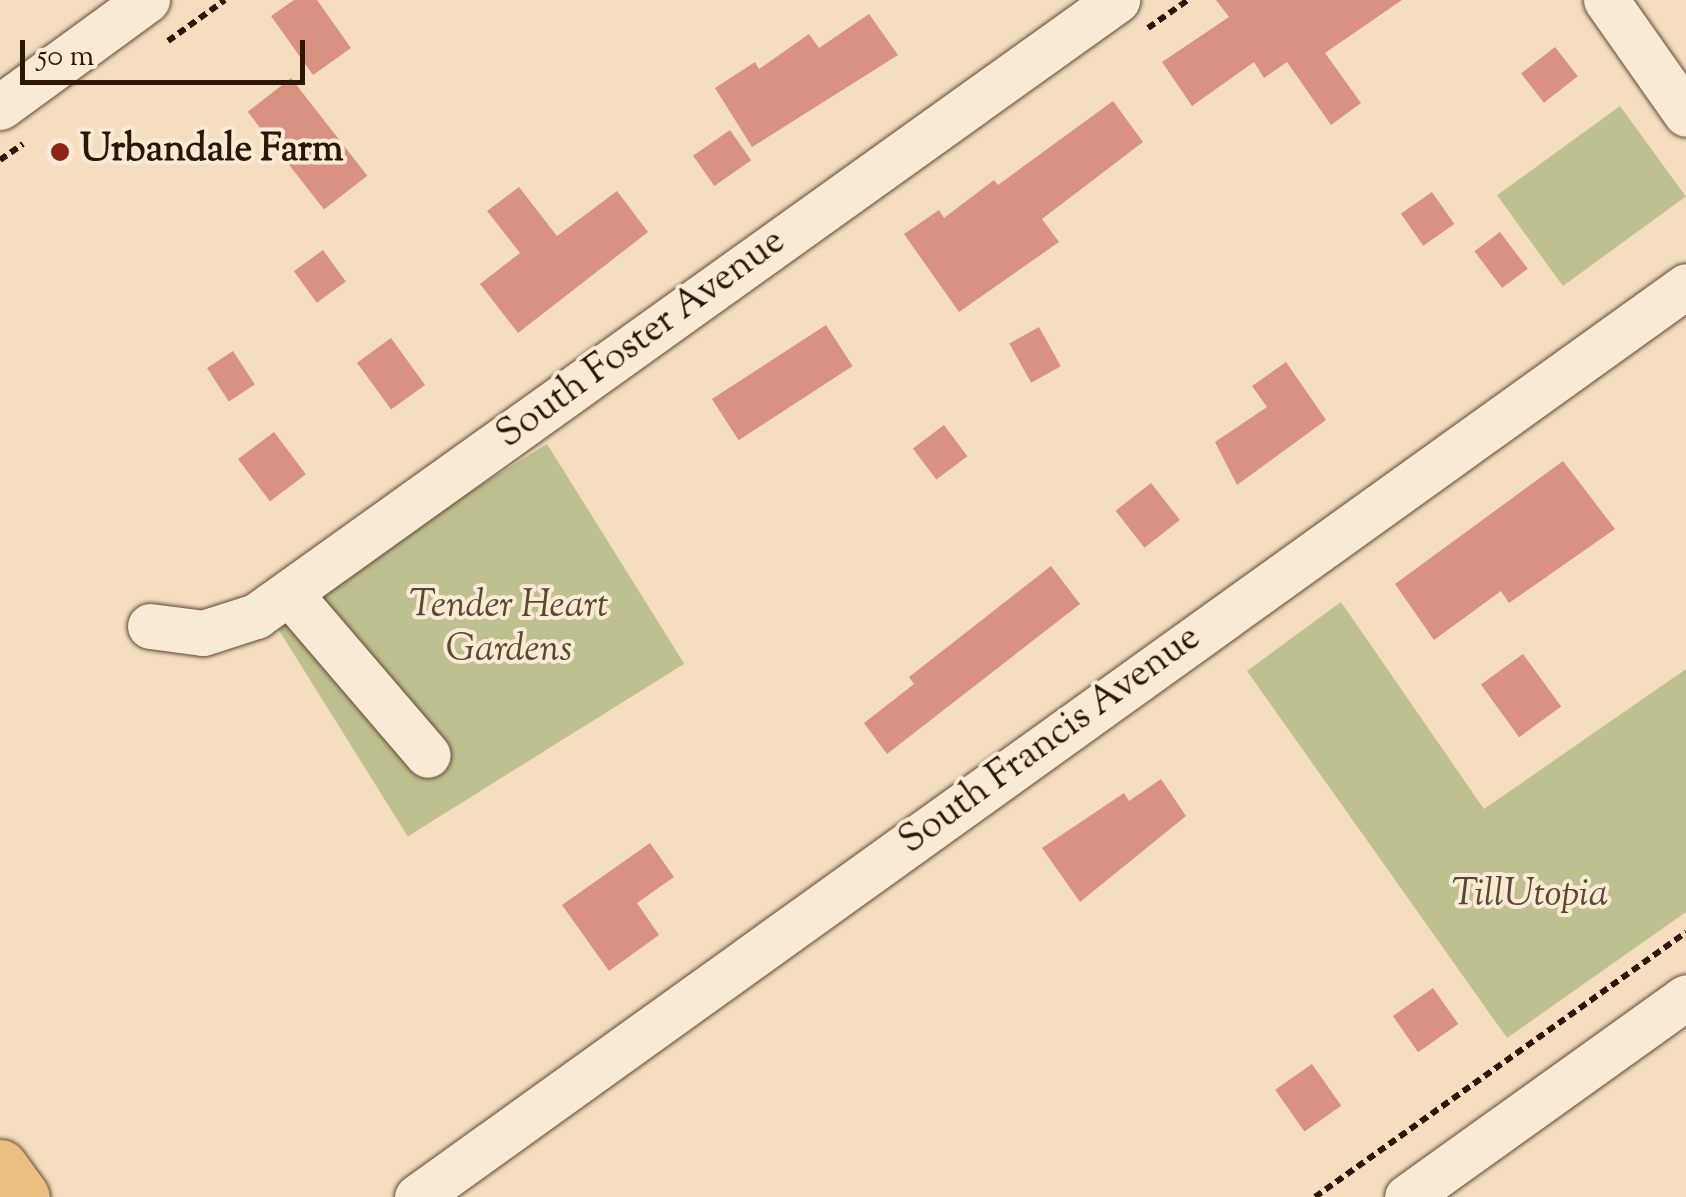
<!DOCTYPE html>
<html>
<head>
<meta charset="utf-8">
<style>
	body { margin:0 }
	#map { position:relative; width:1686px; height:1197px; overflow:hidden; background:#f4debf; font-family:"Sorts Mill Goudy",serif }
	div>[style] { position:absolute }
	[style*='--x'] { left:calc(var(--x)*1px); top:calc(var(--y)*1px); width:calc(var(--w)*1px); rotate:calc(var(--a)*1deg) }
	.green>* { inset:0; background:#bfc08f; transform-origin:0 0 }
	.building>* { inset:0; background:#d99282; transform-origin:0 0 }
	.path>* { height:6px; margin-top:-3px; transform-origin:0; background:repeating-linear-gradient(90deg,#2e1604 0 8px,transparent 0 13px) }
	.roads { filter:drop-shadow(0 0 2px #604833) drop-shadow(0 0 2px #604833) }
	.minor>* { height:45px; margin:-22.5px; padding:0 22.5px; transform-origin:22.5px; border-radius:22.5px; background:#f8ead5 }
	.highway>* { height:55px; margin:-27.5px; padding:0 27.5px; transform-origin:27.5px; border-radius:27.5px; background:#eabf80 }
	.dots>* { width:28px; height:28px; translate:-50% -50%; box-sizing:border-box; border:5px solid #f8ead5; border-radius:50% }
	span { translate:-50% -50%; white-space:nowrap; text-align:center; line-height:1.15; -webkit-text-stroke:8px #f8ead5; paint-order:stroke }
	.poi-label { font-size:38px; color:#2e1604; font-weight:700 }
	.left { translate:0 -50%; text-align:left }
	.street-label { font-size:38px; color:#2e1604 }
	.park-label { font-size:38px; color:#5a492e; font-style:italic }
	.scale { position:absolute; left:20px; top:40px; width:285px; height:45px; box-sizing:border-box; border:5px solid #2e1604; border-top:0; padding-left:12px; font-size:30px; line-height:35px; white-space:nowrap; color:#2e1604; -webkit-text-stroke:8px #f8ead5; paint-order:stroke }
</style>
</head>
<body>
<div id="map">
	<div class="green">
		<i style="left:1620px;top:106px;width:112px;height:152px;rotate:54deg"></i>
		<i style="left:547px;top:444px;width:259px;height:326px;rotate:58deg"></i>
		<i style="clip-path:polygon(1341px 602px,1484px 809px,1686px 669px,1686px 912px,1507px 1038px,1247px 671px)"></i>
	</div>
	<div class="building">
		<i style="clip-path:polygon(294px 0,317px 0,351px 48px,313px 75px,271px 16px)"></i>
		<i style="clip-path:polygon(1216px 0,1402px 0,1325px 53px,1361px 103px,1331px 125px,1287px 62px,1264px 78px,1254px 62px,1192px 106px,1162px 62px,1229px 17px)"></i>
		<i style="clip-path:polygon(869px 14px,898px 55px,752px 147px,715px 88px,755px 62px,759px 69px,809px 34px,819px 48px)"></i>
		<i style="left:1555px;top:47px;width:37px;height:43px;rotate:52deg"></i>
		<i style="left:291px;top:78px;width:124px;height:55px;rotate:52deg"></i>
		<i style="clip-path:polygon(1113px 101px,1143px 142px,1042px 219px,1059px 242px,959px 312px,904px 234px,939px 210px,944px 218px,994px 180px,998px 185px)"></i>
		<i style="left:730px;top:130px;width:37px;height:45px;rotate:55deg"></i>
		<i style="clip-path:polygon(519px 187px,557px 236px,617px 191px,648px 232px,518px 333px,480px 284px,520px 253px,487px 211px)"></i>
		<i style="left:1432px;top:192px;width:39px;height:38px;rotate:55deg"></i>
		<i style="left:1500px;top:232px;width:46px;height:32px;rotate:53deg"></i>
		<i style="left:323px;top:250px;width:39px;height:36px;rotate:54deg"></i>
		<i style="left:826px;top:325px;width:49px;height:136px;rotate:57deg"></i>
		<i style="left:1039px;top:327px;width:45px;height:34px;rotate:61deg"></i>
		<i style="left:391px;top:338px;width:58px;height:42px;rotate:54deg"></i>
		<i style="left:233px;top:351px;width:40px;height:31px;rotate:57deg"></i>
		<i style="clip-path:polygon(1286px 362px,1326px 420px,1237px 485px,1215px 442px,1267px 407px,1252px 386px)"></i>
		<i style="left:944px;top:425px;width:39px;height:39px;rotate:53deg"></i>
		<i style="left:274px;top:432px;width:53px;height:45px;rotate:53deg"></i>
		<i style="clip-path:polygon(1563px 461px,1615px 529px,1509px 603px,1501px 591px,1434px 640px,1395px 584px)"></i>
		<i style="left:1151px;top:483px;width:47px;height:45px;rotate:52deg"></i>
		<i style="clip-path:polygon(1051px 566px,1080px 604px,887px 754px,864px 723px,914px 684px,909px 677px)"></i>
		<i style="left:1523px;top:654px;width:65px;height:52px;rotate:54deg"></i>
		<i style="clip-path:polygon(1161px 779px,1186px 816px,1080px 902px,1042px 848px,1124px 793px,1129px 801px)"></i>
		<i style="clip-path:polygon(650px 843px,674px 877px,637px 903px,659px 935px,609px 971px,562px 905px)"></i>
		<i style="left:1433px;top:988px;width:44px;height:49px;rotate:55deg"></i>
		<i style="left:1312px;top:1064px;width:51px;height:45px;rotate:55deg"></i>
	</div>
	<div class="path">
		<i style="--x:1148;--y:28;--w:49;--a:-35"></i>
		<i style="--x:168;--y:41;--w:70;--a:-35.7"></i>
		<i style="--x:0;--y:160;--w:28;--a:-35"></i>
		<i style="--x:1315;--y:1197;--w:456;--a:-35.5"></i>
	</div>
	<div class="roads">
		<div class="minor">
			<i style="--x:1606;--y:0;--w:139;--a:54.9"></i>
			<i style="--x:0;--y:107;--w:182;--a:-36.1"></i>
			<i style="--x:289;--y:593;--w:213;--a:49.4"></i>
			<i style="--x:150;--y:626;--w:53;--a:7.5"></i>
			<i style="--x:203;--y:633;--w:56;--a:-17.8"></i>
			<i style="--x:256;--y:616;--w:1059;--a:-35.58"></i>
			<i style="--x:417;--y:1197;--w:1562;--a:-35.67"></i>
			<i style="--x:1407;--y:1197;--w:343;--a:-35.6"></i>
		</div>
		<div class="highway">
			<i style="--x:0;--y:1167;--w:37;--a:54"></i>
		</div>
	</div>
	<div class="dots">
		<i style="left:60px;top:152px;background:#8f2418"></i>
	</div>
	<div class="poi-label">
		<span class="left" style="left:80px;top:152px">Urbandale Farm</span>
	</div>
	<div class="street-label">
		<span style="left:642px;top:340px;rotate:-36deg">South Foster Avenue</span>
		<span style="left:1051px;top:741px;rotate:-36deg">South Francis Avenue</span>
	</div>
	<div class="park-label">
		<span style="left:509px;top:630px">Tender Heart<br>Gardens</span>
		<span style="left:1530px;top:897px">TillUtopia</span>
	</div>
	<div class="scale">50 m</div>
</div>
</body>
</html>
